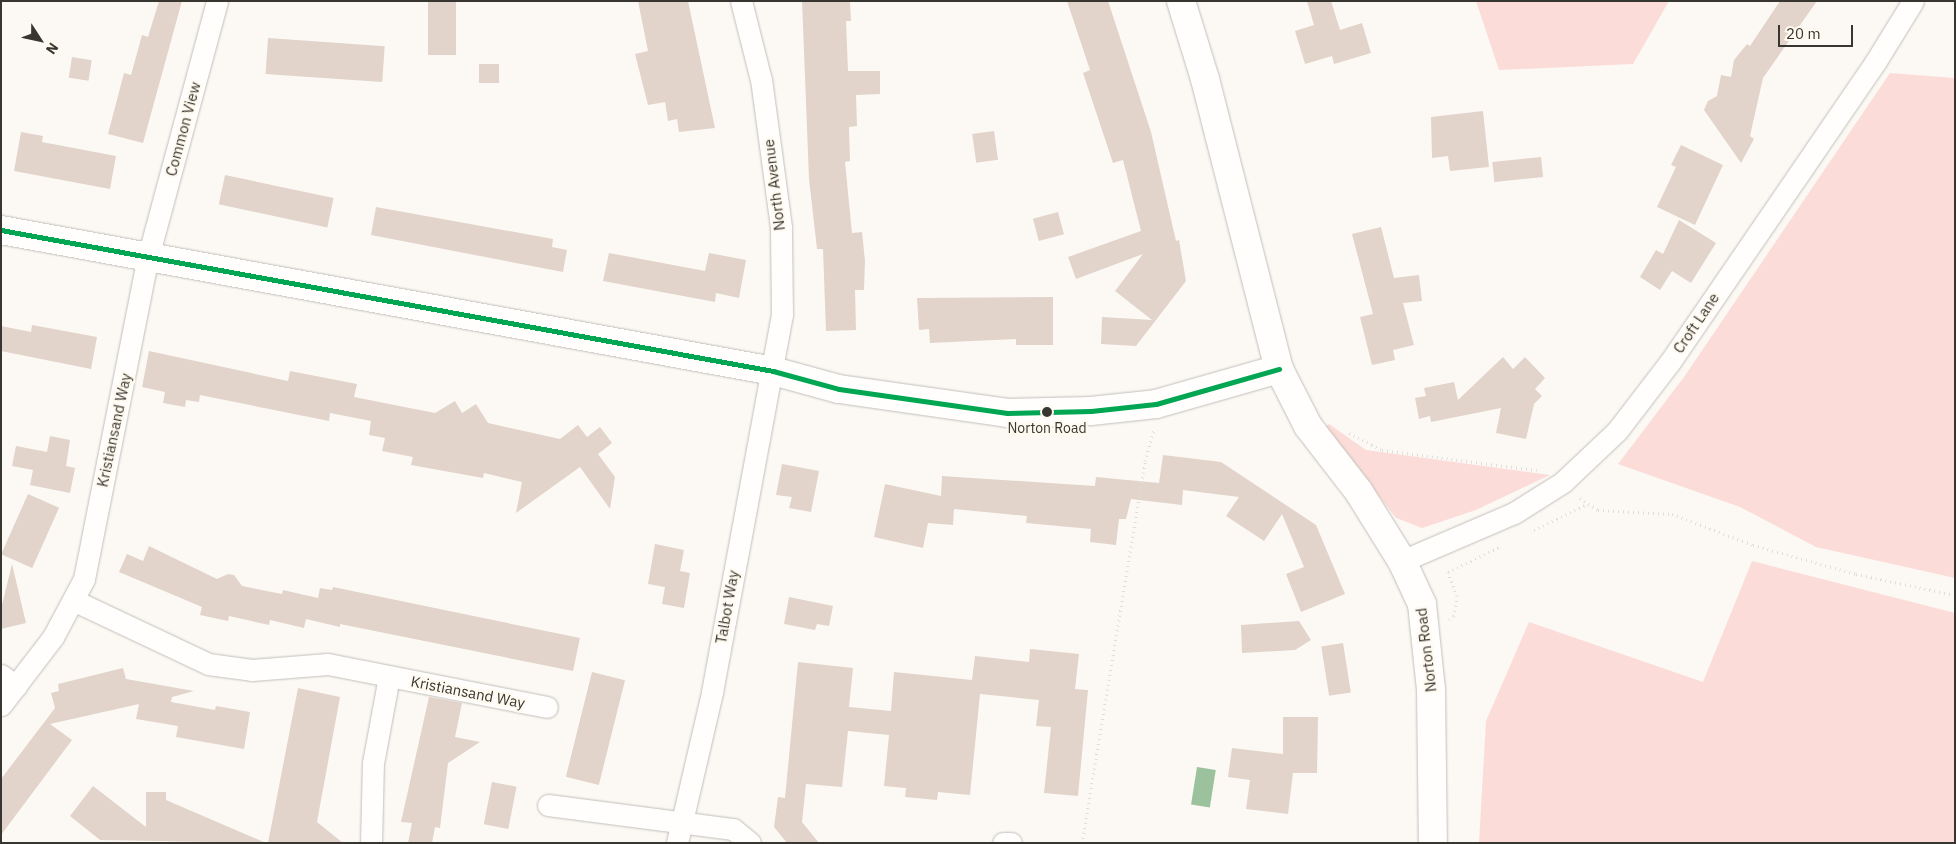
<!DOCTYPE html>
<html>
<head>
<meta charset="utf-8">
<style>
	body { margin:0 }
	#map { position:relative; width:1956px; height:844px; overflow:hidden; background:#fcf9f4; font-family:"IBM Plex Sans",sans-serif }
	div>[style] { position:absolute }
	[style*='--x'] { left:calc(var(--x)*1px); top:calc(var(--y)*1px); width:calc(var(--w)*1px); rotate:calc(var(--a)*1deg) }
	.green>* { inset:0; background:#fcdcd8 }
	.water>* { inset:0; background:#9bc29d; transform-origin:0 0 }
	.building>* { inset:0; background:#e2d4ca; transform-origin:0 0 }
	.path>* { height:3px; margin-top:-1.5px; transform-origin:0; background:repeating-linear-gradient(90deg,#dedddb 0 1px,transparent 0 5px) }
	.roads { filter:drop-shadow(0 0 1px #c1bfba) drop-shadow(0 0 1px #c1bfba) }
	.minor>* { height:21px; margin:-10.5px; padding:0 10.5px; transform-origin:10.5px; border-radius:10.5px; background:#fffefd }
	.tertiary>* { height:28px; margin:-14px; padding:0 14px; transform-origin:14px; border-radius:14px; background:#fffefd }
	.bus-1>* { height:5px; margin:-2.5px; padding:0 2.5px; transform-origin:2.5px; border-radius:2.5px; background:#00a651 }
	.dots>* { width:14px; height:14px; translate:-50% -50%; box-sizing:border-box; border:2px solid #fffaf0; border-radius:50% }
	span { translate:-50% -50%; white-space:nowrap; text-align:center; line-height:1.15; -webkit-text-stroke:4.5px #fffaf0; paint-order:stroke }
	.bus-label { font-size:14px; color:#383631 }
	.street-label { font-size:15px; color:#383631 }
	.frame { position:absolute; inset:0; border:2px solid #383631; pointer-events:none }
	.north { position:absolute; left:15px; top:15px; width:50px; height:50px; -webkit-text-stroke:4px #fffaf0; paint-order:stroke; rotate:125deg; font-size:14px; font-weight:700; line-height:20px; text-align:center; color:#383631 }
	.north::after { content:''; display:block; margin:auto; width:18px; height:22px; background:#383631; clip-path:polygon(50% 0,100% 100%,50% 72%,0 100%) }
	.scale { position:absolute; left:1778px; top:25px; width:75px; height:22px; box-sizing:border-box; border:2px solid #383631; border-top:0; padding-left:6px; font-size:15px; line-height:18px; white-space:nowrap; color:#383631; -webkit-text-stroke:4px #fffaf0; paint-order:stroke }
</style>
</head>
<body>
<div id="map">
	<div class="green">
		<i style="clip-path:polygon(1476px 1px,1669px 1px,1633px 64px,1499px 70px)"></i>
		<i style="clip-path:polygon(1890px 73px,1955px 78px,1955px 578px,1816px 547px,1740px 507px,1618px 464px,1684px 377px)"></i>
		<i style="clip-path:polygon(1329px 424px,1366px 450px,1550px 475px,1476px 510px,1422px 528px,1396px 518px,1325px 427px)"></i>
		<i style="clip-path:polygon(1752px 561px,1955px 613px,1955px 843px,1479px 843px,1486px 721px,1529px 622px,1703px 682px)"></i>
	</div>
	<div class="water">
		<i style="left:1197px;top:767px;width:19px;height:38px;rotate:9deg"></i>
	</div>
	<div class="building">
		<i style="clip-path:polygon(159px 1px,182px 1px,143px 143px,108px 134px,124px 73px,131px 75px,142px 35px,148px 37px)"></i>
		<i style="left:428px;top:1px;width:28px;height:54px"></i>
		<i style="clip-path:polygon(638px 1px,688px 1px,715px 128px,679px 132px,677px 119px,668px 121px,665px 102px,648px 105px,635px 54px,648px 51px)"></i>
		<i style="clip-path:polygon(802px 1px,850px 1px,851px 21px,846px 21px,848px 71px,880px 71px,880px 94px,856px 95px,857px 126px,849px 127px,850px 161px,845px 162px,852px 233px,862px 232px,865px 261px,864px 290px,855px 290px,856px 330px,826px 331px,823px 249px,817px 249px,809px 179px)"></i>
		<i style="clip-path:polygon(1067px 1px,1108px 1px,1151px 132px,1176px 241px,1179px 240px,1186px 281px,1136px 346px,1101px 344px,1102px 317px,1152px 320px,1115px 291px,1143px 254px,1076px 279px,1068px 257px,1141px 231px,1123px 160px,1113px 163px,1083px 73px,1090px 70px)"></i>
		<i style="clip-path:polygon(1307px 1px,1331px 1px,1340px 30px,1362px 23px,1371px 53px,1334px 64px,1332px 56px,1305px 64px,1295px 31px,1314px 25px)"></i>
		<i style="clip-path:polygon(1780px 1px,1817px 1px,1763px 78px,1750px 136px,1754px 139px,1741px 163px,1704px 110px,1708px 101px,1717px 96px,1721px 75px,1731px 77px,1734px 60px,1747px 44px,1750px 46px)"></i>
		<i style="left:268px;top:38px;width:117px;height:36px;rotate:4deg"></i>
		<i style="left:72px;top:57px;width:20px;height:21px;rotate:9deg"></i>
		<i style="left:479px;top:64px;width:20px;height:19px"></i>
		<i style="clip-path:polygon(1483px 111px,1489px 167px,1450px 171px,1448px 156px,1432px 158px,1431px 117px)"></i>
		<i style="left:994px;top:131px;width:29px;height:22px;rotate:82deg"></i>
		<i style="clip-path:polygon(21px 132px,43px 136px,42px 142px,116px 156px,110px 189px,14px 171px)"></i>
		<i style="clip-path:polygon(1681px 145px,1723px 165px,1695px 225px,1657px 207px,1676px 167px,1671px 165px)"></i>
		<i style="left:1541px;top:157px;width:20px;height:49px;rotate:84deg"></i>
		<i style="left:225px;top:175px;width:111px;height:30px;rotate:12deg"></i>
		<i style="clip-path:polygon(376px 207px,553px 239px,552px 247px,567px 250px,563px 272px,371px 235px)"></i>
		<i style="left:1058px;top:212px;width:23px;height:26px;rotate:75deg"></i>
		<i style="clip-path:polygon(1679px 220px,1716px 243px,1691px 283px,1672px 271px,1660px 290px,1640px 277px,1656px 250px,1663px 254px)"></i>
		<i style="clip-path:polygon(1381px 227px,1394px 278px,1419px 275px,1422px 301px,1403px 303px,1414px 345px,1393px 350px,1395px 360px,1372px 365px,1360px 317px,1373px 314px,1352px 234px)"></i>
		<i style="clip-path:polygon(609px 253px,705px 271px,709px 253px,746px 260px,739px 298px,716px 293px,715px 302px,603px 281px)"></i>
		<i style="clip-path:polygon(1053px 297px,1053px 345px,1016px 345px,1016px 339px,930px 343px,929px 329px,919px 330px,917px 298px)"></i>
		<i style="clip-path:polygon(32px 325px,97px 337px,91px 369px,1px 351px,1px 326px,31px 332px)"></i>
		<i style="clip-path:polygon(149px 351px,288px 381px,290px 371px,357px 384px,354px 397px,435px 413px,455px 401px,462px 413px,476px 404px,488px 423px,560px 439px,578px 425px,587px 437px,600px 427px,612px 443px,598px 454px,615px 477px,610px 509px,580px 467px,516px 513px,522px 482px,484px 473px,483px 478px,411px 465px,413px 457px,382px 451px,385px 438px,369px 435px,371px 421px,330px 413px,329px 421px,200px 395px,199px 402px,186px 400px,185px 407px,163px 403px,165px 392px,142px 387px)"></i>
		<i style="clip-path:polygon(1503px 357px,1513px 369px,1525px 357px,1545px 378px,1535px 389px,1542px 396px,1534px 404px,1526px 439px,1496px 433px,1501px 408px,1431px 422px,1430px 416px,1419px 419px,1415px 398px,1426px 396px,1424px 388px,1454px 382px,1458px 400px)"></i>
		<i style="clip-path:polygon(50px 436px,70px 440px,66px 466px,75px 468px,70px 493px,30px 485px,33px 470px,12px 466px,16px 446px,47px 452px)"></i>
		<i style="clip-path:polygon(1163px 455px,1221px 462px,1316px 525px,1345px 594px,1301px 612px,1286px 574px,1304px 567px,1282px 514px,1264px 541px,1226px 516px,1239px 497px,1183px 490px,1182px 505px,1131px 499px,1126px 519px,1119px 519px,1116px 545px,1090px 542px,1091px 529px,1026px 523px,1027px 516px,954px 509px,953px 525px,928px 523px,923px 548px,874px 537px,885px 484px,941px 496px,942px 476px,1095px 486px,1096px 477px,1159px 483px)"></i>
		<i style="clip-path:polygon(782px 464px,819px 471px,811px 512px,789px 508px,792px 497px,776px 495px)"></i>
		<i style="left:28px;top:494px;width:34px;height:66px;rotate:24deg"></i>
		<i style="clip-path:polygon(655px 544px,684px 550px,680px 571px,690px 573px,684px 608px,662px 604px,665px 587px,648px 584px)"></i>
		<i style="clip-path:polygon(149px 546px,217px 579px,228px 574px,234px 575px,242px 586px,282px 594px,283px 590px,318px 598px,320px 588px,332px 590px,333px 587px,580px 638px,573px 671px,340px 624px,340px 627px,306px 619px,304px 628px,270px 620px,269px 625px,229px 616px,228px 621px,200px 615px,202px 607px,119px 572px,127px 554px,143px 561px)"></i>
		<i style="clip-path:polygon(12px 564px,26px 623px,1px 629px,1px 609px)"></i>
		<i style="clip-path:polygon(789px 597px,833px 606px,829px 626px,817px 624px,815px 630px,784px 624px)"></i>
		<i style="clip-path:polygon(1299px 621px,1311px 640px,1295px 650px,1242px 653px,1241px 625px)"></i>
		<i style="left:1343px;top:643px;width:50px;height:22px;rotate:81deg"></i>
		<i style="clip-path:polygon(1030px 649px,1079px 654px,1075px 689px,1088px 690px,1078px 796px,1044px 793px,1051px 727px,1036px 726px,1039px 700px,980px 694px,970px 795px,938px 792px,937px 800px,905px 797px,906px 788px,884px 786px,889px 735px,848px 731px,842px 787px,806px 784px,802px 822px,819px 843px,787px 843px,774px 827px,778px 797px,785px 798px,798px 662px,853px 668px,849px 707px,891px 711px,894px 672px,972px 680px,975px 656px,1029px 662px)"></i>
		<i style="clip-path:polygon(123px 668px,126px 679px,194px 691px,172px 697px,171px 702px,215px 710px,216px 706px,250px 712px,244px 749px,176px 737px,178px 726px,136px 719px,139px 704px,50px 724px,72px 740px,1px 835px,1px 779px,55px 708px,51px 693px,59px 691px,58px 684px)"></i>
		<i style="left:592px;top:672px;width:34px;height:108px;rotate:14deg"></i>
		<i style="clip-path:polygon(298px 688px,340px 697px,317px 822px,343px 843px,268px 843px)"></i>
		<i style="clip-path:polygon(429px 697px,462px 703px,455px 737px,480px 742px,448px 763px,440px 828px,435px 827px,432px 843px,408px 843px,412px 823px,401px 822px)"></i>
		<i style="clip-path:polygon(1283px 717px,1318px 717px,1317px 773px,1293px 773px,1288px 814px,1246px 809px,1250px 780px,1228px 777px,1232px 748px,1283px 754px)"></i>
		<i style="left:492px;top:782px;width:25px;height:43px;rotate:11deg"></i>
		<i style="clip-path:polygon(93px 786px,146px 827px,146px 792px,166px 792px,166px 800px,266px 843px,100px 840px,70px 816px)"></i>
	</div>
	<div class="path">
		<i style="--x:1349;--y:433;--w:37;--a:27"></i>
		<i style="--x:1382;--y:450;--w:156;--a:7.4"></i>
		<i style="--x:1580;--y:498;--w:22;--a:34"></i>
		<i style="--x:1598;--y:510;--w:74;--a:3.1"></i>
		<i style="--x:1672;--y:514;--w:87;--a:20.9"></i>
		<i style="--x:1753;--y:545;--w:107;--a:15.7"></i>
		<i style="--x:1856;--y:574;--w:101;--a:12"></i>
		<i style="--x:1534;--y:530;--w:59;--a:-26.1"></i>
		<i style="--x:1449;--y:620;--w:6;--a:-39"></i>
		<i style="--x:1454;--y:616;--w:20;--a:-81"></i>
		<i style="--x:1457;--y:596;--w:26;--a:-111"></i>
		<i style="--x:1448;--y:572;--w:59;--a:-26.1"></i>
		<i style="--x:1082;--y:843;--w:387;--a:-80.6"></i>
		<i style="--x:1145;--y:461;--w:32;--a:-74"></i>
	</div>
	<div class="roads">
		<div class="minor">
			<i style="--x:1402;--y:561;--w:122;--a:-23.2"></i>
			<i style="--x:1514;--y:513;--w:58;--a:-32.3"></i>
			<i style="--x:1563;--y:482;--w:74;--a:-43.4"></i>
			<i style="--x:1617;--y:431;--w:87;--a:-52.5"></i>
			<i style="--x:1670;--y:362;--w:365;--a:-55.6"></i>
			<i style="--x:1876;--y:61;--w:70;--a:-58.3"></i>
			<i style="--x:75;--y:601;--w:147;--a:25.3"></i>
			<i style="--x:208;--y:664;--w:44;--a:7.8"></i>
			<i style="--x:252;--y:670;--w:76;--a:-4.5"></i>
			<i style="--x:328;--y:664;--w:223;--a:11.1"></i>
			<i style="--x:1;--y:675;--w:19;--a:36"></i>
			<i style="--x:1;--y:705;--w:86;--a:-52.6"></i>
			<i style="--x:53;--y:637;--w:66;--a:-61.9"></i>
			<i style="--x:84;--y:579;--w:328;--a:-78.8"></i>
			<i style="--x:148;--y:257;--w:265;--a:-74.9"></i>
			<i style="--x:548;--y:805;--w:187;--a:7.4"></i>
			<i style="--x:733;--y:829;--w:22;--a:39"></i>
			<i style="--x:371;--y:843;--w:80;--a:-88.6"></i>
			<i style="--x:373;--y:763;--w:87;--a:-79.5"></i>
			<i style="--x:677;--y:843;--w:155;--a:-76.9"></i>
			<i style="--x:712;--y:692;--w:383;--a:-79.5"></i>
			<i style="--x:782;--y:315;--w:88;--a:-90.7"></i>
			<i style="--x:781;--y:227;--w:148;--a:-97.7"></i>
			<i style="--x:761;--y:80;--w:81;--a:-104.2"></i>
			<i style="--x:1003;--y:843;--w:8;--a:0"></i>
		</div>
		<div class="tertiary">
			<i style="--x:1181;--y:1;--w:82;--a:72.9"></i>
			<i style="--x:1205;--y:79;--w:299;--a:75.7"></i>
			<i style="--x:1279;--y:369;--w:64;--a:63"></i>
			<i style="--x:1308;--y:426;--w:83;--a:52.3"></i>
			<i style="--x:1359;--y:492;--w:81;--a:58.1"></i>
			<i style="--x:1402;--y:561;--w:47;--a:65.1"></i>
			<i style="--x:1422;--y:604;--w:85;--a:84"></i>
			<i style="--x:1431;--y:689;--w:154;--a:89.3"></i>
			<i style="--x:1;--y:230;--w:785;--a:10.35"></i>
			<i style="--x:773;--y:371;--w:68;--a:15.3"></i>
			<i style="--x:839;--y:389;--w:170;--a:8.1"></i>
			<i style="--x:1007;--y:413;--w:84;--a:-1.4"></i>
			<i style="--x:1091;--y:411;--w:65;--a:-6.1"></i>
			<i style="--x:1156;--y:404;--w:128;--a:-15.9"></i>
		</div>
	</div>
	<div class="bus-1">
		<i style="--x:1;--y:230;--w:785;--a:10.35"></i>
		<i style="--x:773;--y:371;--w:68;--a:15.3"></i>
		<i style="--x:839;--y:389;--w:170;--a:8.1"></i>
		<i style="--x:1007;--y:413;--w:84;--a:-1.4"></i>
		<i style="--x:1091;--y:411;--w:65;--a:-6.1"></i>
		<i style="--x:1156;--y:404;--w:128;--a:-15.9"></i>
	</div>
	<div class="dots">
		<i style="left:1047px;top:412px;background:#383631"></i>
	</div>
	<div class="bus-label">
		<span style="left:1047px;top:428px">Norton Road</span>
	</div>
	<div class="street-label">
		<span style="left:183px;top:129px;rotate:-75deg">Common View</span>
		<span style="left:774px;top:185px;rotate:-97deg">North Avenue</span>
		<span style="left:1696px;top:323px;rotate:-56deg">Croft Lane</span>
		<span style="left:114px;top:430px;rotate:-78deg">Kristiansand Way</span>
		<span style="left:727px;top:607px;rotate:-80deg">Talbot Way</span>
		<span style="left:1426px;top:650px;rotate:-97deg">Norton Road</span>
		<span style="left:468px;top:692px;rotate:11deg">Kristiansand Way</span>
	</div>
	<div class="frame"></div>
	<div class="north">N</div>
	<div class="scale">20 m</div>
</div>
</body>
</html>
